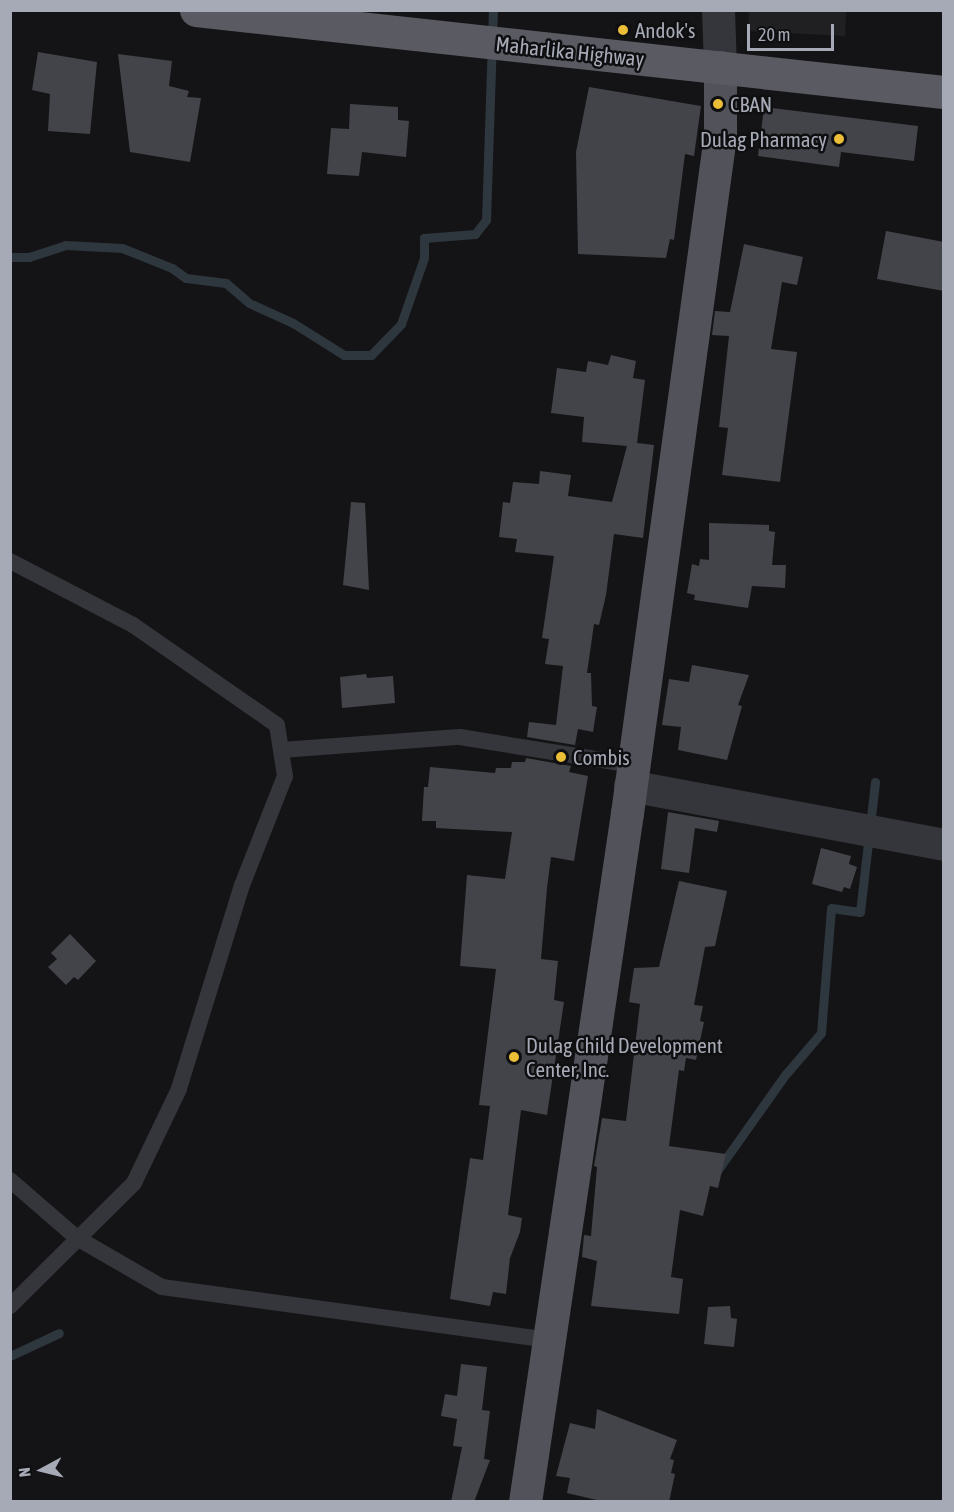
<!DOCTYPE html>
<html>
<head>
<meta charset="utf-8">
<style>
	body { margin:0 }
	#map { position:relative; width:954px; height:1512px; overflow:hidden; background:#141416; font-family:"Asap Condensed",sans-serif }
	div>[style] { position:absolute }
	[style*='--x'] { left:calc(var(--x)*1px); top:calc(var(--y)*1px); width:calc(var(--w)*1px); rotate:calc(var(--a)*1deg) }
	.built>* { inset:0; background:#202023 }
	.stream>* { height:9px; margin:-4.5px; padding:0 4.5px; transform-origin:4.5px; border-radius:4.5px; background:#2e363e }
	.building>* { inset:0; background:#434449 }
	.service>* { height:16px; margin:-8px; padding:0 8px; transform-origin:8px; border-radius:8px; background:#35363b }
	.minor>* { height:32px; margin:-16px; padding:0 16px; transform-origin:16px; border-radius:16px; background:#35363b }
	.tertiary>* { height:33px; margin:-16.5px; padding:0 16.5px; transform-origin:16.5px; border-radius:16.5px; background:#35363b }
	.primary>* { height:33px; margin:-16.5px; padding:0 16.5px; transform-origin:16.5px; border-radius:16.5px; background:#51525a }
	.trunk>* { height:33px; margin:-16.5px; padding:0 16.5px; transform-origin:16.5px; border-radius:16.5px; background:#595a62 }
	.dots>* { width:16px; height:16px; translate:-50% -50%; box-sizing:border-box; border:3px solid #0f0f11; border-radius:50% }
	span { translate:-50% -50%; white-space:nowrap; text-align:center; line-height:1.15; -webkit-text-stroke:5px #0f0f11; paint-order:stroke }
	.poi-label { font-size:21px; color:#a6aab6 }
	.left { translate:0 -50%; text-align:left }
	.right { translate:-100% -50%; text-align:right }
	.street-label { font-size:21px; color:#a6aab6 }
	.frame { position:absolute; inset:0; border:12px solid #a6aab6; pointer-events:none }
	.north { position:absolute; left:12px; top:1440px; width:60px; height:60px; -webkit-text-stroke:4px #0f0f11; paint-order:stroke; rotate:263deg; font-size:16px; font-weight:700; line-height:24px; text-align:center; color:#a6aab6 }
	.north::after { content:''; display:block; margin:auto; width:21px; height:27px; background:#a6aab6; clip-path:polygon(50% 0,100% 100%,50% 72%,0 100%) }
	.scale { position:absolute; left:747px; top:24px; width:87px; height:27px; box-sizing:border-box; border:3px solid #a6aab6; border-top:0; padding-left:8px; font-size:18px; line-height:21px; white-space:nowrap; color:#a6aab6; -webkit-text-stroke:4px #0f0f11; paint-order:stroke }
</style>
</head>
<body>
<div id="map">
	<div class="built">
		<i style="clip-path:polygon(749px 11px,846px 11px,845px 36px,748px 31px)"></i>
	</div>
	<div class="stream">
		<i style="--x:10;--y:257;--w:19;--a:0"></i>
		<i style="--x:29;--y:257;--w:38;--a:-18"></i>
		<i style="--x:65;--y:245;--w:57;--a:3"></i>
		<i style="--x:122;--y:248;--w:54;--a:21.8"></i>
		<i style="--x:172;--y:268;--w:17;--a:36"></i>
		<i style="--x:186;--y:278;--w:40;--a:7.1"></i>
		<i style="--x:226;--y:283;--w:30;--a:41"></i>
		<i style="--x:249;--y:303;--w:48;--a:24.4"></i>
		<i style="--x:293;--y:323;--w:60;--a:32.1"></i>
		<i style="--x:344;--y:355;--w:27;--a:0"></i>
		<i style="--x:371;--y:355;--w:43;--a:-45.9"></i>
		<i style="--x:401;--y:324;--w:70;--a:-70.8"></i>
		<i style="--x:424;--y:258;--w:20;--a:-90"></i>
		<i style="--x:424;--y:238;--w:51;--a:-4.5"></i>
		<i style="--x:475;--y:234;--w:18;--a:-52"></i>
		<i style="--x:486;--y:220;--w:210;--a:-88.1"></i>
		<i style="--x:717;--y:1171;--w:118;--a:-54.7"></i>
		<i style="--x:785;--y:1075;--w:55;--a:-49.4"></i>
		<i style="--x:821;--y:1033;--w:125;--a:-85.4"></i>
		<i style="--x:831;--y:908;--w:29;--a:8"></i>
		<i style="--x:860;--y:912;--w:131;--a:-83.4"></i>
		<i style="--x:10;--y:1356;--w:54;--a:-25.1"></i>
	</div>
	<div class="building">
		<i style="clip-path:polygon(38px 52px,97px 62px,90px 134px,48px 131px,50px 94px,32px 90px)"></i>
		<i style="clip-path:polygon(118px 54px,172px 61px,169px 86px,189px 91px,187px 97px,201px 98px,190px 162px,130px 152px)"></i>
		<i style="clip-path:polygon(589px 87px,701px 106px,694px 156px,685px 154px,674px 240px,670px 239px,666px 258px,578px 254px,576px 152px)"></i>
		<i style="clip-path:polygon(350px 104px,398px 107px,398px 120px,409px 121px,406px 157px,362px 152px,359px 176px,327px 174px,331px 128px,349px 129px)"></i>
		<i style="clip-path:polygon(764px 107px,918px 126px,914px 161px,841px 152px,839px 167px,758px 156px)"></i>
		<i style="clip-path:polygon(886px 231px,944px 242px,944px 291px,877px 279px)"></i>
		<i style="clip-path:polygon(744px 244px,803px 257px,797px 285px,782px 282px,771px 349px,797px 352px,780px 482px,722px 475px,728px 428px,719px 427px,729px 336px,712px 335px,715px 311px,730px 312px)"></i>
		<i style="clip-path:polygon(611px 355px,636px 361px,633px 378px,645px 380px,637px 443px,654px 445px,643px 538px,614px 534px,606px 595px,599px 625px,594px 624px,587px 673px,591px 673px,592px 706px,597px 707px,593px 732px,578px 729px,575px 745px,527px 737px,529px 722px,556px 725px,563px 666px,545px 664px,549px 639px,542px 638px,554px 556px,515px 552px,517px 539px,499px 537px,503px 502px,510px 503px,513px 482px,539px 484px,540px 471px,571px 475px,568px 496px,612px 502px,627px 446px,582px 442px,584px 417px,551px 413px,557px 368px,586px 372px,588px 361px,608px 365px)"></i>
		<i style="clip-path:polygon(351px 502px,365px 503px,369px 590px,343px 585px)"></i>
		<i style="clip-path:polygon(709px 523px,769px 525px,769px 531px,775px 532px,772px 565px,786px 565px,785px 588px,752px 586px,748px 608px,694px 600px,695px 595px,687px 593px,692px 564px,699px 566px,700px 559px,709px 560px)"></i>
		<i style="clip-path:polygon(692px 665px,749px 675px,738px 705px,742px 706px,727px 760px,678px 750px,681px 727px,662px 725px,669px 679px,689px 682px)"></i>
		<i style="clip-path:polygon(366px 674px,367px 678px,393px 676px,395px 703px,342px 708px,340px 677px)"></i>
		<i style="clip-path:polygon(526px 758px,571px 766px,569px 772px,588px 776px,574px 861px,551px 857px,547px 888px,541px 959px,558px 961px,554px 1000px,564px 1002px,547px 1115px,521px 1110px,508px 1215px,522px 1218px,520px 1232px,510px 1258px,506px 1294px,493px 1292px,490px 1306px,450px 1299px,470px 1158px,483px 1160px,490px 1106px,479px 1105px,496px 969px,460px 966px,467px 875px,505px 879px,512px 832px,436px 828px,436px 821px,422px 821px,424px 787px,428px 787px,430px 767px,495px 773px,496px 768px,511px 768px,512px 762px,525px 762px)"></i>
		<i style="clip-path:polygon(668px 812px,719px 821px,717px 832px,695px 828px,689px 873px,661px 869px)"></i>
		<i style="clip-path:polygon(821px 848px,851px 856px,849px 864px,857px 867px,850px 889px,844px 887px,842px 892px,812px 884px)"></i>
		<i style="clip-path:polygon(679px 881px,727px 891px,715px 946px,705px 947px,694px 1005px,703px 1006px,700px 1021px,704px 1022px,696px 1060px,686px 1058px,684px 1071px,679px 1070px,669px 1146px,726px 1154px,718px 1188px,710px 1186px,703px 1216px,680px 1210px,671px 1277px,683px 1279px,679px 1314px,591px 1306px,597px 1261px,582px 1257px,584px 1235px,591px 1236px,597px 1167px,594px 1166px,602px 1118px,626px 1121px,640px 1004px,629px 1002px,634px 968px,659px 967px)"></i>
		<i style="clip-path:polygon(70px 934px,96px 961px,78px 980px,74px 977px,66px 985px,48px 967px,57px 959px,51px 953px)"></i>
		<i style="clip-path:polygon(730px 1306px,731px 1318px,737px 1319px,734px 1347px,704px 1344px,708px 1307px)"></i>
		<i style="clip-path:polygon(461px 1364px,487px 1367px,482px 1410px,490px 1411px,484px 1459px,490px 1460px,474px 1502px,451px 1502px,462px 1447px,453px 1446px,457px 1419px,441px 1416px,445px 1394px,457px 1396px)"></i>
		<i style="clip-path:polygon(597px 1409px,677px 1440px,670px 1459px,674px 1460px,671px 1473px,675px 1474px,669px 1502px,605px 1502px,567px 1493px,570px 1478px,556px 1476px,570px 1423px,595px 1429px)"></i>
	</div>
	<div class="service">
		<i style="--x:10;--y:561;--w:139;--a:27.5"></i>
		<i style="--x:133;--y:625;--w:175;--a:34.8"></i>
		<i style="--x:277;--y:725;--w:52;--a:81.1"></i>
		<i style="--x:285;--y:776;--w:117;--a:111.5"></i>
		<i style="--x:242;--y:885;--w:214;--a:107.2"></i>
		<i style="--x:179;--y:1089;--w:104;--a:115.6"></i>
		<i style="--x:134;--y:1183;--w:175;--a:135.2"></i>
		<i style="--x:281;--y:750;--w:179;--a:-4.2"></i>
		<i style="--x:460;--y:737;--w:175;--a:9.2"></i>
		<i style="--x:10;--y:1180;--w:89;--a:40.9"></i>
		<i style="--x:77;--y:1238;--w:98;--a:30"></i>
		<i style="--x:162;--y:1287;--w:389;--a:7.8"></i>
	</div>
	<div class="minor">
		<i style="--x:630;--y:786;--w:319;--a:10.6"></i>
	</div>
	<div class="tertiary">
		<i style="--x:718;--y:10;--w:57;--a:88"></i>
	</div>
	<div class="primary">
		<i style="--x:525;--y:1502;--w:697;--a:-81.58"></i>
		<i style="--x:627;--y:813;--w:683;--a:-82.18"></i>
		<i style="--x:720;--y:136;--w:69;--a:-90"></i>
	</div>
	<div class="trunk">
		<i style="--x:196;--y:10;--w:752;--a:6.26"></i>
	</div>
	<div class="dots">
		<i style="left:623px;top:30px;background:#ebbe37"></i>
		<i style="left:718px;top:104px;background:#ebbe37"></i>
		<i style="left:839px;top:139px;background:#ebbe37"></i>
		<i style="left:561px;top:757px;background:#ebbe37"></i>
		<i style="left:514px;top:1057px;background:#ebbe37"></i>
	</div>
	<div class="poi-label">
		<span class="left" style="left:635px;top:30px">Andok's</span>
		<span class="left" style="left:730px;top:104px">CBAN</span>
		<span class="right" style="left:827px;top:139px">Dulag Pharmacy</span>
		<span class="left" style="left:573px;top:757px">Combis</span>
		<span class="left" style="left:526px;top:1057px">Dulag Child Development<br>Center, Inc.</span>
	</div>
	<div class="street-label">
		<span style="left:570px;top:51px;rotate:6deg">Maharlika Highway</span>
	</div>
	<div class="frame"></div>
	<div class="north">N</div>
	<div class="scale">20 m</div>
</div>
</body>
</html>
